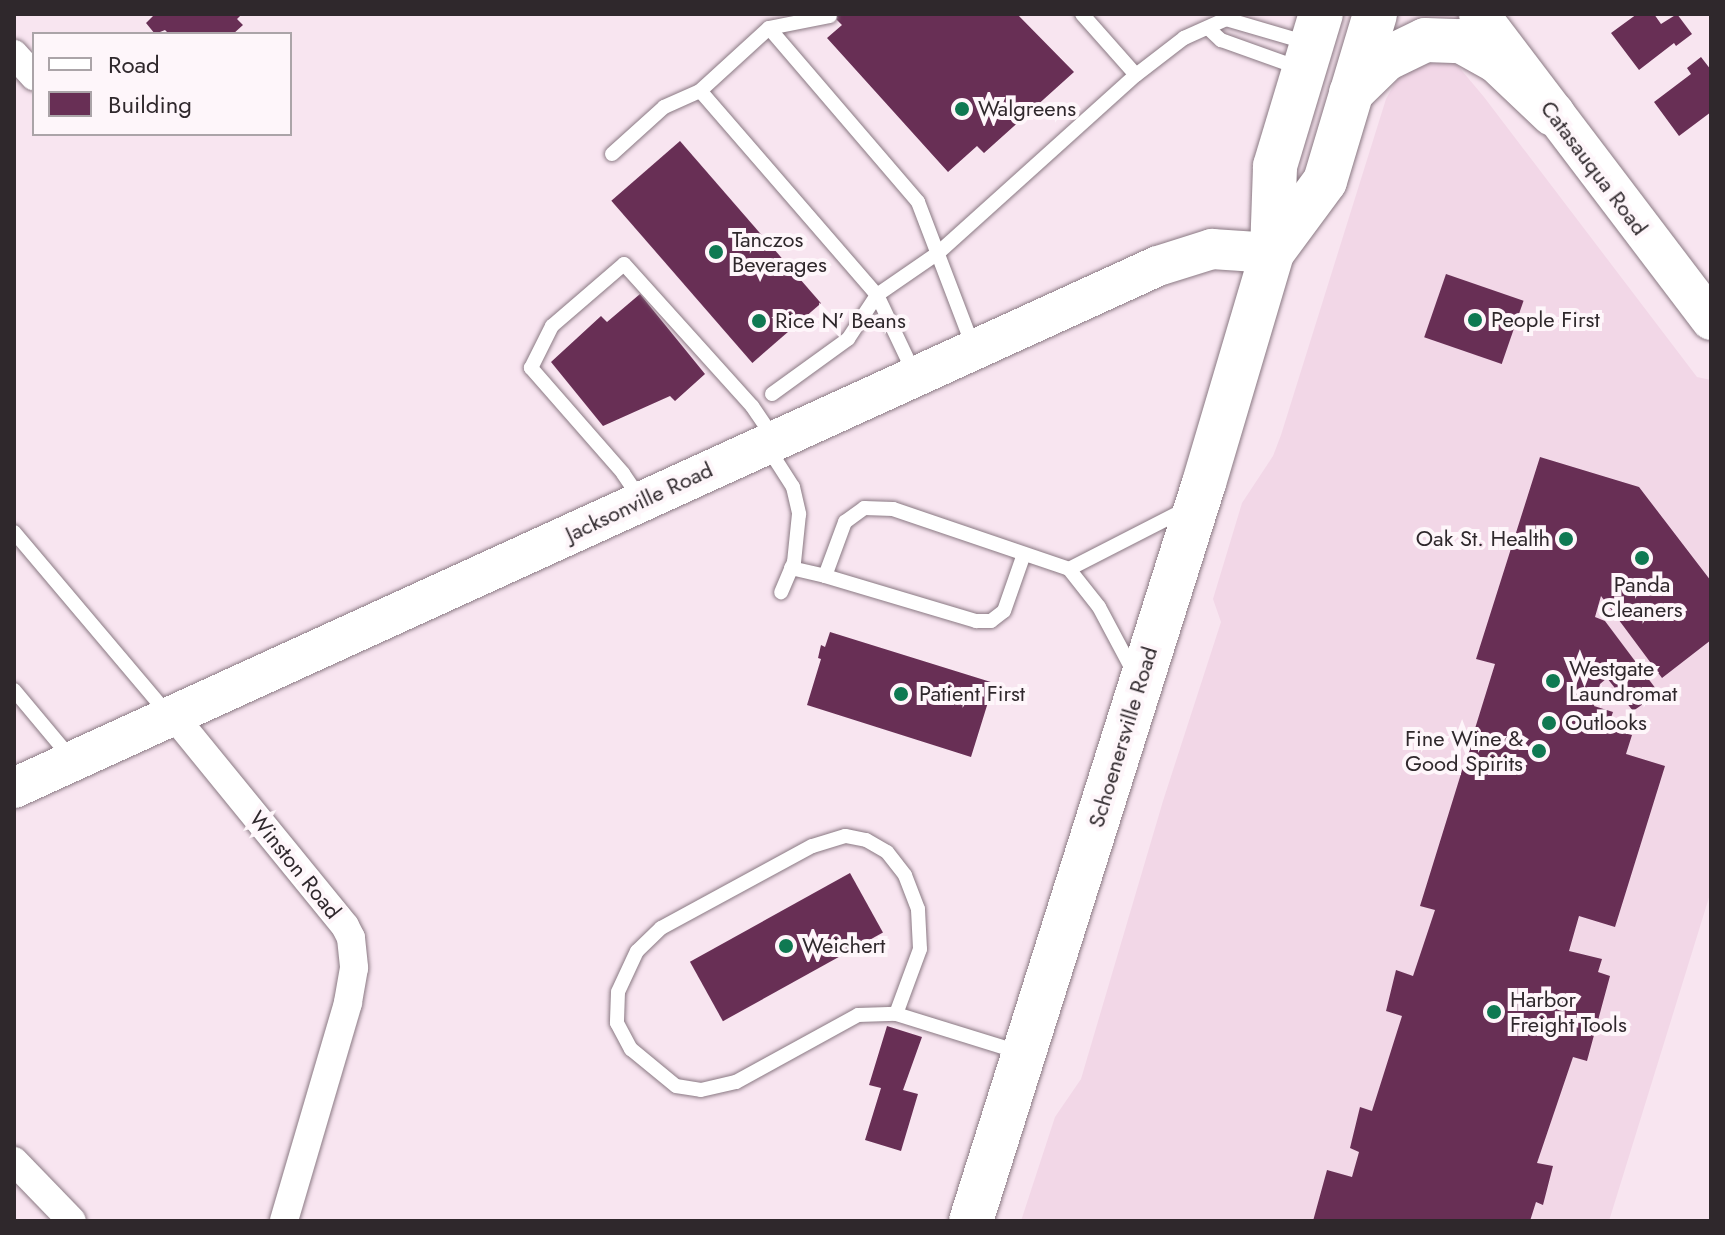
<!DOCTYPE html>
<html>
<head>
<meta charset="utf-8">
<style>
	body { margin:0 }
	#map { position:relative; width:1725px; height:1235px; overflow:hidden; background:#f8e5f0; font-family:Jost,sans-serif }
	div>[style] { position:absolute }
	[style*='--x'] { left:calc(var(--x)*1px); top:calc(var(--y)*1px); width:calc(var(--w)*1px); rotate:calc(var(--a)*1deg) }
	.built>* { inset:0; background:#f2d7e7 }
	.building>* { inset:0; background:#682f55; transform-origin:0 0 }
	.roads { filter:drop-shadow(0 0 2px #8a7983) drop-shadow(0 0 2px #8a7983) }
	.lane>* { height:14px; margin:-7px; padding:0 7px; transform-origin:7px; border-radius:7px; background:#fff }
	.street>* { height:28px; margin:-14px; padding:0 14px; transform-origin:14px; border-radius:14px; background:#fff }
	.secondary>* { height:40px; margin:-20px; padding:0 20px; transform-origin:20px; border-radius:20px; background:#fff }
	.primary>* { height:44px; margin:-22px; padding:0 22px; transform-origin:22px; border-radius:22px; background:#fff }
	.dots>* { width:22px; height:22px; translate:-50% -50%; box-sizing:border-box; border:4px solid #fef6fa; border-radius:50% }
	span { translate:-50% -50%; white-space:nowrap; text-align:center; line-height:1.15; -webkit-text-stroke:8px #fef6fa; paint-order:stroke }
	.poi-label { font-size:22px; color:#2f282c }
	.left { translate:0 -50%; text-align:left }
	.right { translate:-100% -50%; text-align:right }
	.street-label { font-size:22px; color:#2f282c }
	.frame { position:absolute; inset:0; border:16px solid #2f282c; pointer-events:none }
	.legend { position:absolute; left:32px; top:32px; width:260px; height:104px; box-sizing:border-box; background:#fef6fa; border:2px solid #aba4a8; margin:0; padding:10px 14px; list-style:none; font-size:24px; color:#2f282c }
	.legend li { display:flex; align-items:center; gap:16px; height:40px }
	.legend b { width:40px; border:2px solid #aba4a8 }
</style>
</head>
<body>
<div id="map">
	<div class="built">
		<i style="clip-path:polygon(1442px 59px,1458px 66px,1484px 97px,1697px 377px,1711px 380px,1711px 891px,1609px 1221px,1021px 1221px,1055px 1117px,1081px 1079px,1163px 801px,1221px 622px,1213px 599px,1242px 503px,1273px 456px,1281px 435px,1386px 99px,1396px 81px,1412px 68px,1429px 60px)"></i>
	</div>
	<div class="building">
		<i style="clip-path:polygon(151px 14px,242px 14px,237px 19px,243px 25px,233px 34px,169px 34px,165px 30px,155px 34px,146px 23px,153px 16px)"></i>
		<i style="clip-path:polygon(831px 14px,1017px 14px,1074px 72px,984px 153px,977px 146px,948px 172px,827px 38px,842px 25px)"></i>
		<i style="clip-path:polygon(1637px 14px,1654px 14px,1661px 24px,1677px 14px,1692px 34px,1676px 46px,1674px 43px,1639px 70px,1611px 33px)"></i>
		<i style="clip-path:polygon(1701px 57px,1711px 70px,1711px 112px,1679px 136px,1654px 102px,1691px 74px,1687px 68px)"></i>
		<i style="left:680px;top:141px;width:215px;height:91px;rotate:49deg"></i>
		<i style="left:1446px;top:274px;width:82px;height:67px;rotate:19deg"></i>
		<i style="clip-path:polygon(640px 294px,705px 374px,675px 401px,670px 396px,603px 426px,551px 362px,601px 316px,607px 322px)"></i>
		<i style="clip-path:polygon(1540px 457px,1639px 487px,1711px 581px,1711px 640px,1662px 678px,1601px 596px,1595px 617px,1605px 621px,1659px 693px,1633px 711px,1607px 678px,1600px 684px,1594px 706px,1613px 712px,1607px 729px,1632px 735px,1626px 754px,1665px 766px,1615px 927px,1579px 916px,1569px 951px,1602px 959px,1598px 972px,1610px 976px,1587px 1061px,1573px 1057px,1537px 1163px,1553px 1166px,1543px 1205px,1536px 1202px,1530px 1221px,1313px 1221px,1327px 1170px,1352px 1177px,1359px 1152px,1350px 1148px,1360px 1107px,1372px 1111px,1402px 1016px,1386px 1011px,1396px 970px,1413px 976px,1435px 910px,1420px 906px,1495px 664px,1476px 659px)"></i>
		<i style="clip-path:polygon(830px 632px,994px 683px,971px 757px,807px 705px,821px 659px,818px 658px,821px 645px,825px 647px)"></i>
		<i style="left:850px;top:873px;width:68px;height:183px;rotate:61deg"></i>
		<i style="clip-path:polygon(887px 1026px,922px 1037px,903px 1090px,918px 1094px,901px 1151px,865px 1140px,881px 1088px,869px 1085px)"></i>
	</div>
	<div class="roads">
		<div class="lane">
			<i style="--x:1082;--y:14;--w:81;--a:48.5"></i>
			<i style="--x:769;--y:28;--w:62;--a:-11.1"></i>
			<i style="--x:1208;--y:28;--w:18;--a:43"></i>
			<i style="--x:1221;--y:40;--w:86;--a:19.7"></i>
			<i style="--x:612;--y:154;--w:70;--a:-42.1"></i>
			<i style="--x:664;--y:107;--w:39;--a:-24"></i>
			<i style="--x:915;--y:375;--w:89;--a:-115.4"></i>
			<i style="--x:877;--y:295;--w:270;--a:-130.9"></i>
			<i style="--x:700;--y:91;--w:93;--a:-42.4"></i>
			<i style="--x:769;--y:28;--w:229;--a:49.4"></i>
			<i style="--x:918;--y:202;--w:157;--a:69.1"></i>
			<i style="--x:772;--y:394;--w:94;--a:-35.9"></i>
			<i style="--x:848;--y:339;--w:53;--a:-56.6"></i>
			<i style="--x:877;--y:295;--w:74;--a:-34.5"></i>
			<i style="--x:938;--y:253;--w:266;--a:-42"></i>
			<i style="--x:1136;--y:75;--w:61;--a:-37.6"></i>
			<i style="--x:1184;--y:38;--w:46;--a:-24.3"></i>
			<i style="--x:1226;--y:19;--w:85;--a:16.3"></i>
			<i style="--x:768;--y:448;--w:46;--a:57.3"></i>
			<i style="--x:793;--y:487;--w:28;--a:77"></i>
			<i style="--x:799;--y:514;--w:48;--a:95.9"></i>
			<i style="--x:794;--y:562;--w:33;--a:113"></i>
			<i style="--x:641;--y:500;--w:32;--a:-124"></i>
			<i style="--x:623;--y:473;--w:140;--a:-131.2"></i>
			<i style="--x:531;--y:368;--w:47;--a:-63.4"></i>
			<i style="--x:552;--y:326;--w:95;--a:-40.7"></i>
			<i style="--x:624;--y:264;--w:191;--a:48"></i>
			<i style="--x:752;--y:406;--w:41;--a:55.9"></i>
			<i style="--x:14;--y:532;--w:237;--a:49.8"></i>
			<i style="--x:791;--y:568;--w:35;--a:13"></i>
			<i style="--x:825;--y:576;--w:58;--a:-69.7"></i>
			<i style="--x:845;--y:522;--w:24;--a:-36"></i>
			<i style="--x:864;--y:508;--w:29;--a:2"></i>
			<i style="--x:893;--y:509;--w:186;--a:18.8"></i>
			<i style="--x:1069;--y:569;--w:48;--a:51.7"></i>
			<i style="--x:1099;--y:607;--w:72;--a:62"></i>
			<i style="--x:1069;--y:569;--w:131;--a:-27.1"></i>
			<i style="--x:825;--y:576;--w:158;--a:16.6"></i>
			<i style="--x:976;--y:621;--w:15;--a:0"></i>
			<i style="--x:991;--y:621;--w:16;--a:-38"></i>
			<i style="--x:1004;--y:611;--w:60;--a:-70.7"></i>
			<i style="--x:14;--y:690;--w:87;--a:50.1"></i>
			<i style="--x:896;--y:1014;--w:69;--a:-69.7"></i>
			<i style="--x:920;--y:949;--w:40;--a:-92.9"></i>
			<i style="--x:918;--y:909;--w:36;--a:-111"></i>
			<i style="--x:905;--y:875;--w:29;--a:-128"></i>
			<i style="--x:887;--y:852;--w:24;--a:-150"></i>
			<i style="--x:866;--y:840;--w:21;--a:-169"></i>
			<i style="--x:845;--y:836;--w:34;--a:163"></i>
			<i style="--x:812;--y:846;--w:172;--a:151.5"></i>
			<i style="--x:661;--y:928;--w:33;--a:136"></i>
			<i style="--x:637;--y:951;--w:45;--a:114.9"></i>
			<i style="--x:618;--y:992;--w:31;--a:92"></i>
			<i style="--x:617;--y:1023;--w:30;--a:62"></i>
			<i style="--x:631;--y:1049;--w:58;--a:39.4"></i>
			<i style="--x:676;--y:1086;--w:25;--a:9"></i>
			<i style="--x:701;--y:1090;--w:36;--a:-13"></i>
			<i style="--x:736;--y:1082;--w:139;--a:-28.8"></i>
			<i style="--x:858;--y:1015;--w:38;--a:-2"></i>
			<i style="--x:896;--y:1014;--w:129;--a:17.2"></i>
		</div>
		<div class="street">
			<i style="--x:14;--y:54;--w:30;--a:48"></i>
			<i style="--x:173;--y:715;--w:272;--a:50.8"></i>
			<i style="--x:345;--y:926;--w:13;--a:63"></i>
			<i style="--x:351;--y:938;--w:30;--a:84"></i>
			<i style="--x:354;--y:968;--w:36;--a:100"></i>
			<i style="--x:348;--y:1003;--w:227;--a:106.4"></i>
			<i style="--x:14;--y:1161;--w:83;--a:46"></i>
		</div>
		<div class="secondary">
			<i style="--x:1479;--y:14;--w:384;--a:52.8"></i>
			<i style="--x:14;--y:788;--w:1257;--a:-24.53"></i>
			<i style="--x:1158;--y:266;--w:57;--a:-17.5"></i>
			<i style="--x:1212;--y:249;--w:60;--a:3.8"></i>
		</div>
		<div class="primary">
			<i style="--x:1351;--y:93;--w:49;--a:-44.2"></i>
			<i style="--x:1386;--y:59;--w:43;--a:-26"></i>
			<i style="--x:1425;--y:40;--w:36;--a:2"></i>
			<i style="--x:1461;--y:41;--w:41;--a:29.1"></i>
			<i style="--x:1497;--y:61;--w:77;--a:43.4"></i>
			<i style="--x:1272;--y:253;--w:89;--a:-53.6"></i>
			<i style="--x:1325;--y:181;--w:174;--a:-73.3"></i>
			<i style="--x:971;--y:1221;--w:774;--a:-72.48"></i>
			<i style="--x:1204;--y:483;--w:240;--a:-73.5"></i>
			<i style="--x:1272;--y:253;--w:87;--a:-88"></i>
			<i style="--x:1275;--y:166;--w:159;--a:-73.2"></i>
		</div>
	</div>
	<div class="dots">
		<i style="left:962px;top:109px;background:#0f7952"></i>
		<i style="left:716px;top:252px;background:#0f7952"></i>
		<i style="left:1475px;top:320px;background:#0f7952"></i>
		<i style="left:759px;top:321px;background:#0f7952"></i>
		<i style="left:1566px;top:539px;background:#0f7952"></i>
		<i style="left:1642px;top:558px;background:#0f7952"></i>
		<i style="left:1553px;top:681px;background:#0f7952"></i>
		<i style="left:901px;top:694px;background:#0f7952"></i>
		<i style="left:1549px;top:723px;background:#0f7952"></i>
		<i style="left:1539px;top:751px;background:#0f7952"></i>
		<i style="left:786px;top:946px;background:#0f7952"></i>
		<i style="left:1494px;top:1012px;background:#0f7952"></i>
	</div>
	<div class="poi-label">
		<span class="left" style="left:978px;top:109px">Walgreens</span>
		<span class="left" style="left:732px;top:252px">Tanczos<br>Beverages</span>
		<span class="left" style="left:1491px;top:320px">People First</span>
		<span class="left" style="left:775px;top:321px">Rice N’ Beans</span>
		<span class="right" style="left:1550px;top:539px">Oak St. Health</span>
		<span style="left:1642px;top:597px">Panda<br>Cleaners</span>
		<span class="left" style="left:1569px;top:681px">Westgate<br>Laundromat</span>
		<span class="left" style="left:919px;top:694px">Patient First</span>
		<span class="left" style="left:1565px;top:723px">Outlooks</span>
		<span class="right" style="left:1523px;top:751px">Fine Wine &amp;<br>Good Spirits</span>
		<span class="left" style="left:802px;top:946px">Weichert</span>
		<span class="left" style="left:1510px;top:1012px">Harbor<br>Freight Tools</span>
	</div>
	<div class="street-label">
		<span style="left:1594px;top:168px;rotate:53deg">Catasauqua Road</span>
		<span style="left:639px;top:502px;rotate:-25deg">Jacksonville Road</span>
		<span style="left:1123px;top:737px;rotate:-73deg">Schoenersville Road</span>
		<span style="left:295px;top:865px;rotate:51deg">Winston Road</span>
	</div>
	<div class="frame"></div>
	<ul class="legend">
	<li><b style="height:10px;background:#fff"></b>Road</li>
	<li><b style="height:22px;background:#682f55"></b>Building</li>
	</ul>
</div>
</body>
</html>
